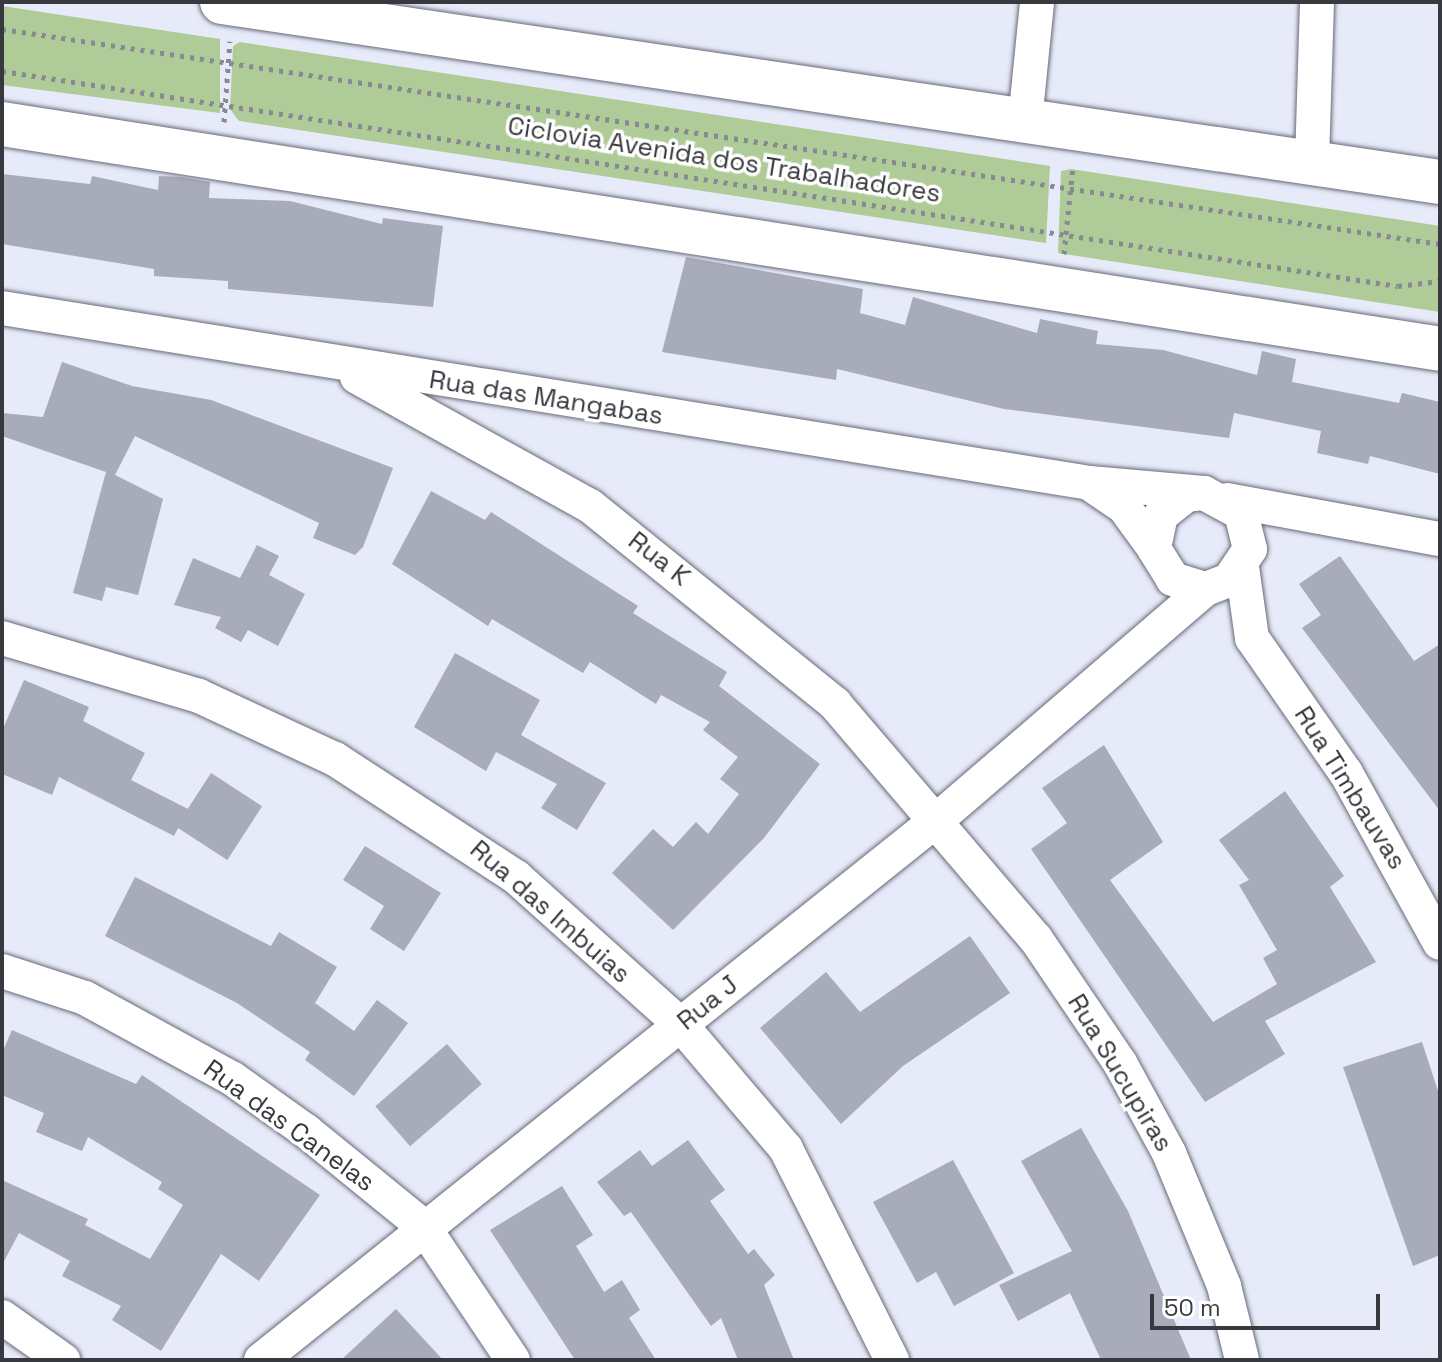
<!DOCTYPE html>
<html>
<head>
<meta charset="utf-8">
<style>
	body { margin:0 }
	#map { position:relative; width:1442px; height:1362px; overflow:hidden; background:#e7eaf9; font-family:"Space Grotesk",sans-serif }
	div>[style] { position:absolute }
	[style*='--x'] { left:calc(var(--x)*1px); top:calc(var(--y)*1px); width:calc(var(--w)*1px); rotate:calc(var(--a)*1deg) }
	.green>* { inset:0; background:#afcb97 }
	.building>* { inset:0; background:#a8abba; transform-origin:0 0 }
	.path>* { height:5px; margin-top:-2.5px; transform-origin:0; background:repeating-linear-gradient(90deg,#878993 0 4px,transparent 0 10px) }
	.roads { filter:drop-shadow(0 0 2px #676a77) drop-shadow(0 0 2px #676a77) }
	.minor>* { height:34px; margin:-17px; padding:0 17px; transform-origin:17px; border-radius:17px; background:#fff }
	.primary>* { height:44px; margin:-22px; padding:0 22px; transform-origin:22px; border-radius:22px; background:#fff }
	span { translate:-50% -50%; white-space:nowrap; text-align:center; line-height:1.15; -webkit-text-stroke:7px #fff; paint-order:stroke }
	.street-label { font-size:26px; color:#38393f }
	.frame { position:absolute; inset:0; border:4px solid #38393f; pointer-events:none }
	.scale { position:absolute; left:1150px; top:1294px; width:230px; height:36px; box-sizing:border-box; border:4px solid #38393f; border-top:0; padding-left:10px; font-size:24px; line-height:28px; white-space:nowrap; color:#38393f; -webkit-text-stroke:6px #fff; paint-order:stroke }
</style>
</head>
<body>
<div id="map">
	<div class="green">
		<i style="clip-path:polygon(2px 6px,220px 39px,220px 113px,2px 85px)"></i>
		<i style="clip-path:polygon(240px 42px,1050px 166px,1046px 243px,239px 121px,230px 109px,233px 46px)"></i>
		<i style="clip-path:polygon(1071px 169px,1440px 226px,1440px 312px,1058px 253px,1061px 171px)"></i>
	</div>
	<div class="building">
		<i style="clip-path:polygon(2px 174px,90px 184px,92px 176px,158px 190px,159px 176px,181px 177px,210px 182px,209px 198px,290px 201px,382px 224px,383px 218px,443px 226px,433px 307px,228px 289px,228px 281px,154px 276px,154px 269px,2px 244px)"></i>
		<i style="clip-path:polygon(686px 257px,863px 289px,860px 313px,905px 325px,913px 297px,1037px 333px,1040px 319px,1098px 331px,1096px 344px,1163px 350px,1257px 375px,1262px 351px,1296px 359px,1292px 382px,1399px 403px,1402px 393px,1440px 402px,1440px 474px,1370px 456px,1368px 464px,1317px 453px,1321px 431px,1234px 413px,1229px 438px,1004px 409px,837px 369px,836px 380px,662px 352px)"></i>
		<i style="clip-path:polygon(62px 362px,132px 386px,211px 400px,393px 468px,363px 547px,355px 555px,313px 538px,319px 523px,135px 436px,115px 475px,163px 499px,138px 595px,106px 587px,102px 601px,73px 593px,106px 472px,2px 436px,2px 413px,43px 417px)"></i>
		<i style="clip-path:polygon(431px 491px,485px 520px,491px 512px,638px 606px,633px 613px,727px 672px,719px 686px,820px 764px,764px 838px,673px 930px,612px 873px,653px 829px,673px 847px,696px 822px,708px 834px,739px 794px,720px 779px,738px 757px,703px 730px,710px 722px,661px 695px,656px 704px,590px 662px,583px 673px,492px 619px,488px 626px,392px 564px)"></i>
		<i style="clip-path:polygon(257px 545px,279px 556px,269px 575px,305px 594px,278px 646px,248px 630px,241px 642px,215px 628px,221px 617px,174px 605px,193px 558px,240px 578px)"></i>
		<i style="clip-path:polygon(1340px 556px,1414px 661px,1440px 644px,1440px 811px,1302px 628px,1321px 615px,1299px 584px)"></i>
		<i style="clip-path:polygon(455px 653px,540px 700px,521px 735px,606px 783px,577px 830px,541px 808px,557px 784px,496px 752px,486px 771px,414px 727px)"></i>
		<i style="clip-path:polygon(24px 680px,89px 707px,83px 721px,145px 753px,131px 780px,188px 809px,174px 836px,59px 777px,52px 795px,2px 774px,2px 731px)"></i>
		<i style="clip-path:polygon(1104px 745px,1163px 842px,1110px 880px,1213px 1022px,1277px 984px,1263px 958px,1277px 950px,1239px 885px,1249px 880px,1219px 840px,1285px 791px,1344px 876px,1330px 887px,1376px 962px,1265px 1021px,1285px 1054px,1205px 1102px,1031px 849px,1067px 823px,1042px 788px)"></i>
		<i style="left:211px;top:773px;width:61px;height:64px;rotate:33deg"></i>
		<i style="clip-path:polygon(365px 846px,441px 893px,404px 951px,370px 929px,384px 906px,343px 880px)"></i>
		<i style="clip-path:polygon(135px 877px,271px 946px,279px 932px,337px 967px,315px 1003px,354px 1031px,377px 1000px,408px 1023px,354px 1096px,305px 1060px,310px 1052px,237px 1003px,105px 936px)"></i>
		<i style="clip-path:polygon(970px 936px,1010px 993px,903px 1066px,841px 1124px,760px 1028px,826px 972px,860px 1012px)"></i>
		<i style="clip-path:polygon(12px 1030px,136px 1084px,142px 1075px,320px 1195px,259px 1281px,221px 1254px,161px 1351px,112px 1320px,121px 1306px,62px 1276px,70px 1261px,19px 1233px,2px 1265px,2px 1180px,88px 1219px,85px 1225px,150px 1259px,183px 1205px,158px 1189px,162px 1182px,88px 1137px,82px 1151px,36px 1132px,44px 1113px,2px 1095px,2px 1053px)"></i>
		<i style="clip-path:polygon(1422px 1042px,1440px 1097px,1440px 1255px,1413px 1266px,1343px 1067px)"></i>
		<i style="left:447px;top:1044px;width:53px;height:95px;rotate:49deg"></i>
		<i style="clip-path:polygon(1081px 1128px,1128px 1211px,1191px 1360px,1101px 1360px,1070px 1293px,1018px 1321px,999px 1285px,1072px 1251px,1021px 1161px)"></i>
		<i style="clip-path:polygon(688px 1140px,725px 1190px,710px 1201px,748px 1254px,754px 1249px,775px 1275px,764px 1285px,794px 1360px,738px 1360px,721px 1318px,711px 1326px,631px 1212px,624px 1216px,597px 1182px,640px 1150px,652px 1166px)"></i>
		<i style="clip-path:polygon(953px 1160px,1014px 1273px,954px 1306px,936px 1272px,917px 1283px,873px 1202px)"></i>
		<i style="clip-path:polygon(562px 1186px,593px 1235px,576px 1246px,604px 1292px,622px 1280px,640px 1310px,629px 1318px,656px 1360px,575px 1360px,490px 1230px)"></i>
		<i style="clip-path:polygon(396px 1309px,443px 1360px,341px 1360px)"></i>
	</div>
	<div class="path">
		<i style="--x:2;--y:29;--w:1454;--a:8.5"></i>
		<i style="--x:2;--y:71;--w:1412;--a:8.76"></i>
		<i style="--x:1398;--y:286;--w:42;--a:-6.8"></i>
		<i style="--x:224;--y:122;--w:81;--a:-85.8"></i>
		<i style="--x:1064;--y:254;--w:89;--a:-84.2"></i>
	</div>
	<div class="roads">
		<div class="minor">
			<i style="--x:1025;--y:121;--w:120;--a:-84.2"></i>
			<i style="--x:1312;--y:161;--w:159;--a:-88.2"></i>
			<i style="--x:2;--y:308;--w:1102;--a:9.14"></i>
			<i style="--x:1090;--y:483;--w:114;--a:5"></i>
			<i style="--x:1204;--y:493;--w:42;--a:28.4"></i>
			<i style="--x:1241;--y:513;--w:37;--a:76"></i>
			<i style="--x:1250;--y:549;--w:37;--a:124"></i>
			<i style="--x:1229;--y:580;--w:26;--a:159"></i>
			<i style="--x:1205;--y:589;--w:34;--a:-163"></i>
			<i style="--x:1173;--y:579;--w:36;--a:-122"></i>
			<i style="--x:1154;--y:548;--w:34;--a:-78"></i>
			<i style="--x:1161;--y:515;--w:33;--a:-38"></i>
			<i style="--x:1187;--y:495;--w:17;--a:-7"></i>
			<i style="--x:357;--y:377;--w:266;--a:29"></i>
			<i style="--x:590;--y:506;--w:315;--a:38.9"></i>
			<i style="--x:835;--y:704;--w:309;--a:49.5"></i>
			<i style="--x:1036;--y:939;--w:150;--a:55.9"></i>
			<i style="--x:1120;--y:1063;--w:102;--a:61.4"></i>
			<i style="--x:1169;--y:1153;--w:144;--a:67.5"></i>
			<i style="--x:1224;--y:1286;--w:76;--a:76.3"></i>
			<i style="--x:1090;--y:484;--w:41;--a:34.1"></i>
			<i style="--x:1124;--y:507;--w:51;--a:53.8"></i>
			<i style="--x:1227;--y:500;--w:217;--a:10.4"></i>
			<i style="--x:1242;--y:567;--w:72;--a:82"></i>
			<i style="--x:1252;--y:638;--w:165;--a:55.2"></i>
			<i style="--x:1346;--y:773;--w:194;--a:61.1"></i>
			<i style="--x:2;--y:638;--w:205;--a:16.4"></i>
			<i style="--x:199;--y:696;--w:150;--a:24.9"></i>
			<i style="--x:335;--y:759;--w:216;--a:33.1"></i>
			<i style="--x:516;--y:877;--w:222;--a:41.9"></i>
			<i style="--x:681;--y:1025;--w:162;--a:49.7"></i>
			<i style="--x:786;--y:1149;--w:236;--a:63.3"></i>
			<i style="--x:2;--y:971;--w:87;--a:18"></i>
			<i style="--x:85;--y:998;--w:169;--a:28.7"></i>
			<i style="--x:233;--y:1079;--w:90;--a:35.5"></i>
			<i style="--x:306;--y:1131;--w:151;--a:39.1"></i>
			<i style="--x:423;--y:1226;--w:161;--a:56.1"></i>
			<i style="--x:2;--y:1317;--w:75;--a:35.2"></i>
			<i style="--x:261;--y:1360;--w:867;--a:-38.63"></i>
			<i style="--x:938;--y:819;--w:352;--a:-40.7"></i>
		</div>
		<div class="primary">
			<i style="--x:222;--y:2;--w:1231;--a:8.41"></i>
			<i style="--x:2;--y:124;--w:1455;--a:8.89"></i>
		</div>
	</div>
	<div class="street-label">
		<span style="left:724px;top:160px;rotate:9deg">Ciclovia Avenida dos Trabalhadores</span>
		<span style="left:546px;top:398px;rotate:9deg">Rua das Mangabas</span>
		<span style="left:659px;top:559px;rotate:38deg">Rua K</span>
		<span style="left:1350px;top:788px;rotate:58deg">Rua Timbauvas</span>
		<span style="left:550px;top:912px;rotate:41deg">Rua das Imbuias</span>
		<span style="left:708px;top:1003px;rotate:-39deg">Rua J</span>
		<span style="left:1120px;top:1073px;rotate:59deg">Rua Sucupiras</span>
		<span style="left:289px;top:1126px;rotate:36deg">Rua das Canelas</span>
	</div>
	<div class="frame"></div>
	<div class="scale">50 m</div>
</div>
</body>
</html>
